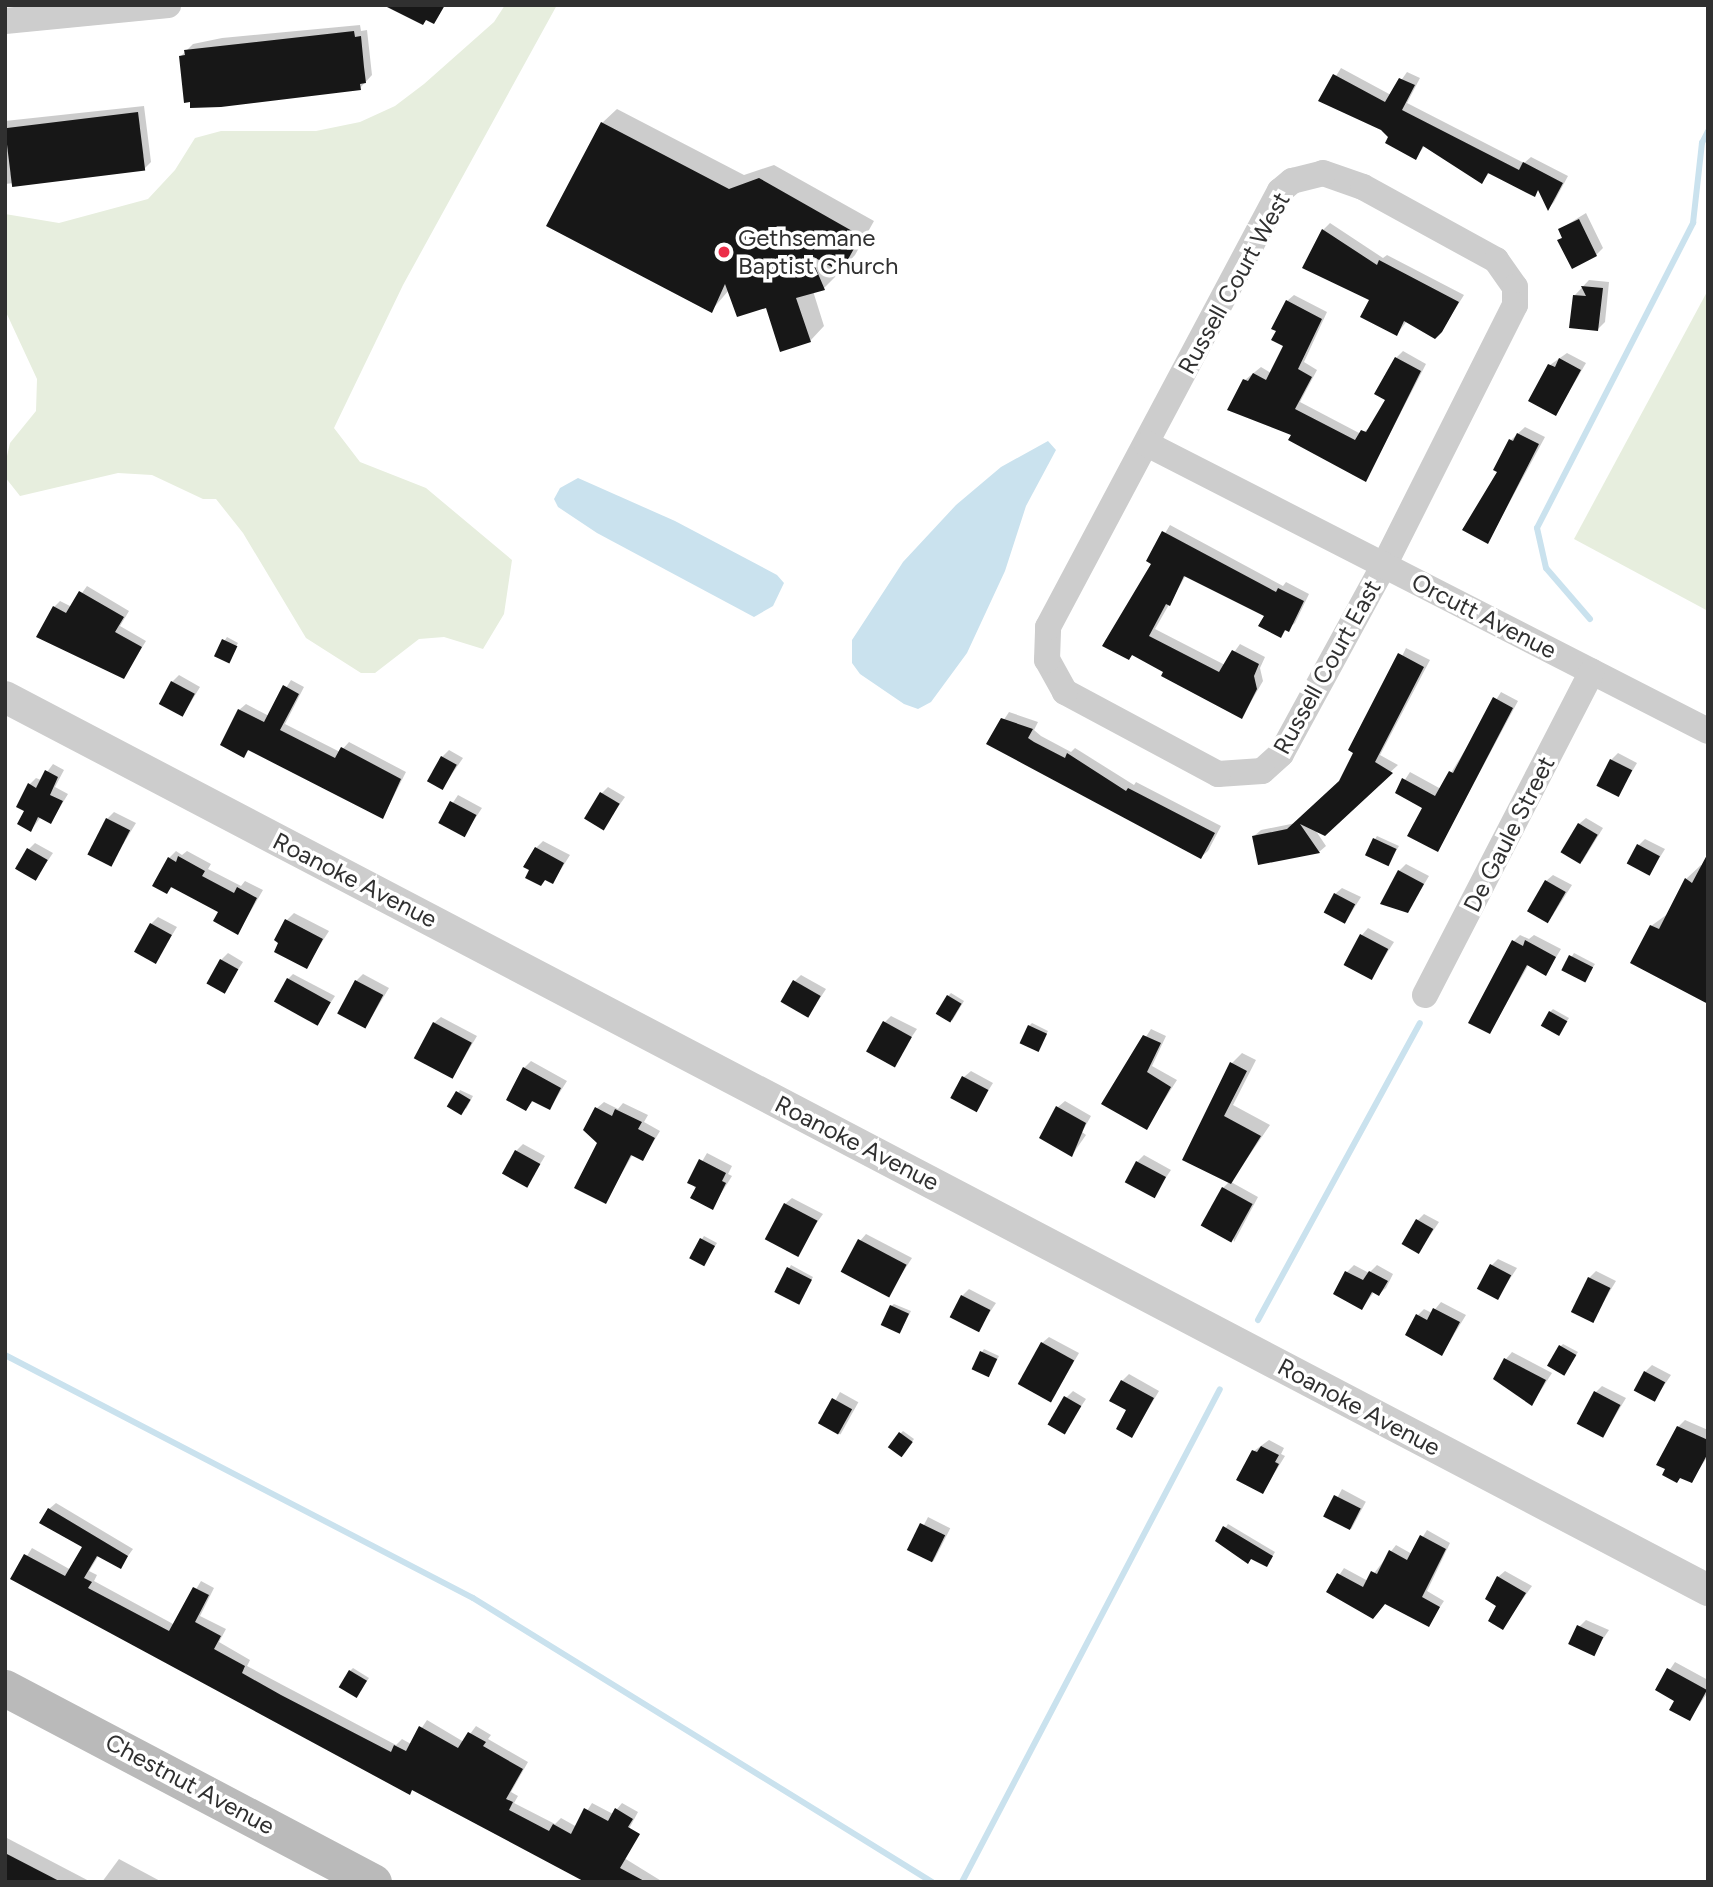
<!DOCTYPE html>
<html>
<head>
<meta charset="utf-8">
<style>
	body { margin:0 }
	#map { position:relative; width:1713px; height:1887px; overflow:hidden; background:#fff; font-family:Figtree,sans-serif }
	div>[style] { position:absolute }
	[style*='--x'] { left:calc(var(--x)*1px); top:calc(var(--y)*1px); width:calc(var(--w)*1px); rotate:calc(var(--a)*1deg) }
	.green>* { inset:0; background:#e7eede }
	.water>* { inset:0; background:#cae2ee }
	.shadow>* { inset:0; background:#0003; transform-origin:0 0 }
	.stream>* { height:6px; margin:-3px; padding:0 3px; transform-origin:3px; border-radius:3px; background:#cae2ee }
	.building>* { inset:0; background:#171717; transform-origin:0 0 }
	.minor>* { height:26px; margin:-13px; padding:0 13px; transform-origin:13px; border-radius:13px; background:#cdcdcd }
	.tertiary>* { height:32px; margin:-16px; padding:0 16px; transform-origin:16px; border-radius:16px; background:#cdcdcd }
	.secondary>* { height:37px; margin:-18.5px; padding:0 18.5px; transform-origin:18.5px; border-radius:18.5px; background:#bababa }
	.dots>* { width:19px; height:19px; translate:-50% -50%; box-sizing:border-box; border:4px solid #fff; border-radius:50% }
	span { translate:-50% -50%; white-space:nowrap; text-align:center; line-height:1.15; -webkit-text-stroke:7px #fff; paint-order:stroke }
	.poi-label { font-size:24px; color:#303030 }
	.left { translate:0 -50%; text-align:left }
	.street-label { font-size:24px; color:#303030 }
	.frame { position:absolute; inset:0; border:7px solid #303030; pointer-events:none }
</style>
</head>
<body>
<div id="map">
	<div class="green">
		<i style="clip-path:polygon(505px 5px,557px 5px,403px 285px,334px 428px,360px 462px,426px 488px,512px 560px,504px 614px,483px 649px,444px 637px,419px 639px,375px 673px,361px 673px,306px 638px,243px 533px,216px 499px,203px 499px,152px 475px,118px 473px,20px 496px,5px 477px,5px 465px,10px 443px,36px 411px,37px 379px,5px 310px,5px 214px,59px 223px,148px 199px,175px 170px,195px 138px,221px 131px,316px 131px,360px 122px,395px 106px,424px 84px,494px 22px)"></i>
		<i style="clip-path:polygon(1708px 290px,1708px 611px,1574px 539px)"></i>
	</div>
	<div class="water">
		<i style="clip-path:polygon(1048px 441px,1056px 450px,1026px 506px,1005px 571px,967px 653px,931px 702px,918px 709px,904px 704px,860px 674px,852px 663px,852px 640px,903px 562px,956px 505px,1001px 467px)"></i>
		<i style="clip-path:polygon(578px 478px,675px 521px,777px 575px,784px 583px,773px 606px,754px 617px,597px 533px,558px 507px,554px 499px,560px 488px)"></i>
	</div>
	<div class="shadow">
		<i style="clip-path:polygon(360px 25px,361px 31px,367px 30px,372px 75px,360px 88px,181px 56px,193px 44px,222px 38px)"></i>
		<i style="clip-path:polygon(1341px 68px,1391px 95px,1407px 72px,1420px 78px,1407px 103px,1524px 163px,1531px 157px,1568px 176px,1554px 202px,1549px 208px,1539px 189px,1534px 194px,1490px 172px,1482px 182px,1425px 145px,1416px 158px,1382px 129px,1321px 100px)"></i>
		<i style="clip-path:polygon(144px 106px,151px 162px,144px 169px,5px 184px,5px 121px)"></i>
		<i style="clip-path:polygon(617px 109px,744px 175px,774px 165px,874px 221px,855px 255px,841px 270px,835px 267px,838px 274px,824px 288px,813px 291px,824px 326px,810px 341px,767px 306px,729px 290px,711px 311px,602px 123px)"></i>
		<i style="clip-path:polygon(1586px 213px,1603px 248px,1596px 255px,1559px 240px,1564px 236px,1560px 229px)"></i>
		<i style="clip-path:polygon(1330px 223px,1383px 258px,1387px 255px,1464px 295px,1442px 330px,1407px 321px,1397px 334px,1323px 230px)"></i>
		<i style="clip-path:polygon(1589px 280px,1609px 282px,1605px 322px,1598px 329px,1575px 295px)"></i>
		<i style="clip-path:polygon(1294px 295px,1327px 312px,1304px 362px,1317px 370px,1300px 402px,1361px 434px,1372px 426px,1387px 399px,1377px 393px,1396px 358px,1403px 351px,1426px 364px,1366px 480px,1293px 434px,1245px 380px,1261px 367px,1271px 373px,1285px 345px,1287px 301px)"></i>
		<i style="clip-path:polygon(1567px 353px,1586px 363px,1556px 414px,1550px 365px)"></i>
		<i style="clip-path:polygon(1525px 427px,1545px 437px,1488px 542px,1499px 472px,1511px 440px)"></i>
		<i style="clip-path:polygon(1170px 525px,1283px 586px,1286px 582px,1309px 594px,1295px 623px,1280px 635px,1266px 615px,1186px 575px,1155px 629px,1225px 665px,1240px 644px,1265px 657px,1260px 668px,1263px 681px,1242px 717px,1134px 653px,1129px 658px,1154px 563px,1149px 560px)"></i>
		<i style="clip-path:polygon(87px 586px,129px 611px,120px 626px,146px 641px,124px 677px,38px 636px,54px 607px,60px 601px,72px 607px)"></i>
		<i style="clip-path:polygon(227px 637px,238px 643px,227px 661px,215px 655px)"></i>
		<i style="clip-path:polygon(1406px 648px,1430px 660px,1380px 755px,1398px 765px,1324px 833px,1314px 828px,1326px 846px,1319px 852px,1259px 863px,1254px 836px,1261px 830px,1296px 823px,1341px 781px)"></i>
		<i style="clip-path:polygon(179px 675px,200px 687px,183px 715px,172px 682px)"></i>
		<i style="clip-path:polygon(291px 680px,304px 687px,285px 724px,340px 752px,349px 742px,406px 772px,383px 817px,250px 749px,243px 755px,239px 710px,246px 704px,269px 716px)"></i>
		<i style="clip-path:polygon(1501px 692px,1518px 701px,1438px 850px,1424px 807px,1397px 792px,1410px 772px,1441px 789px)"></i>
		<i style="clip-path:polygon(1009px 712px,1038px 722px,1034px 730px,1041px 736px,1071px 752px,1075px 748px,1134px 785px,1136px 782px,1221px 826px,1208px 851px,1201px 857px,988px 744px)"></i>
		<i style="clip-path:polygon(449px 750px,463px 758px,443px 787px,442px 757px)"></i>
		<i style="clip-path:polygon(1618px 753px,1637px 763px,1618px 795px,1611px 760px)"></i>
		<i style="clip-path:polygon(53px 764px,64px 770px,55px 787px,68px 794px,51px 822px,41px 817px,31px 830px,26px 810px,29px 785px,36px 778px,41px 780px)"></i>
		<i style="clip-path:polygon(608px 787px,625px 797px,603px 828px,601px 794px)"></i>
		<i style="clip-path:polygon(458px 795px,482px 808px,464px 835px,440px 822px)"></i>
		<i style="clip-path:polygon(114px 812px,136px 823px,111px 864px,107px 819px)"></i>
		<i style="clip-path:polygon(1586px 818px,1603px 828px,1582px 862px,1579px 824px)"></i>
		<i style="clip-path:polygon(1377px 836px,1399px 846px,1388px 864px,1375px 839px)"></i>
		<i style="clip-path:polygon(1645px 839px,1665px 849px,1650px 873px,1639px 845px)"></i>
		<i style="clip-path:polygon(543px 841px,570px 855px,553px 882px,546px 879px,541px 884px,536px 848px)"></i>
		<i style="clip-path:polygon(35px 843px,53px 853px,36px 878px,29px 849px)"></i>
		<i style="clip-path:polygon(176px 851px,182px 855px,187px 851px,211px 864px,208px 869px,241px 886px,245px 881px,263px 890px,238px 933px,220px 911px,173px 886px,167px 892px,169px 858px)"></i>
		<i style="clip-path:polygon(1406px 864px,1429px 876px,1408px 911px,1399px 871px)"></i>
		<i style="clip-path:polygon(1701px 865px,1703px 866px,1708px 1000px,1651px 926px,1669px 913px,1686px 879px)"></i>
		<i style="clip-path:polygon(1553px 875px,1572px 885px,1549px 921px,1546px 881px)"></i>
		<i style="clip-path:polygon(1342px 888px,1361px 897px,1346px 921px,1335px 894px)"></i>
		<i style="clip-path:polygon(294px 913px,329px 931px,306px 967px,287px 920px)"></i>
		<i style="clip-path:polygon(158px 917px,177px 927px,156px 961px,151px 924px)"></i>
		<i style="clip-path:polygon(1368px 928px,1394px 942px,1371px 978px,1362px 935px)"></i>
		<i style="clip-path:polygon(1520px 935px,1529px 939px,1534px 935px,1561px 949px,1546px 974px,1529px 964px,1490px 1032px,1514px 941px)"></i>
		<i style="clip-path:polygon(228px 953px,243px 962px,224px 991px,221px 960px)"></i>
		<i style="clip-path:polygon(1574px 953px,1595px 964px,1587px 977px,1564px 969px)"></i>
		<i style="clip-path:polygon(293px 974px,335px 996px,318px 1022px,288px 979px)"></i>
		<i style="clip-path:polygon(363px 974px,389px 988px,366px 1026px,356px 981px)"></i>
		<i style="clip-path:polygon(801px 975px,826px 989px,809px 1015px,795px 981px)"></i>
		<i style="clip-path:polygon(951px 993px,964px 1001px,952px 1021px,948px 996px)"></i>
		<i style="clip-path:polygon(1553px 1009px,1569px 1018px,1559px 1034px,1550px 1012px)"></i>
		<i style="clip-path:polygon(891px 1016px,917px 1029px,898px 1057px,884px 1023px)"></i>
		<i style="clip-path:polygon(441px 1017px,477px 1036px,453px 1076px,434px 1023px)"></i>
		<i style="clip-path:polygon(1032px 1023px,1048px 1031px,1040px 1047px,1029px 1026px)"></i>
		<i style="clip-path:polygon(1151px 1029px,1166px 1036px,1152px 1066px,1177px 1080px,1147px 1127px,1103px 1103px)"></i>
		<i style="clip-path:polygon(1242px 1053px,1256px 1060px,1233px 1105px,1270px 1125px,1231px 1182px,1258px 1197px,1234px 1242px,1223px 1188px,1230px 1181px,1185px 1159px,1232px 1063px)"></i>
		<i style="clip-path:polygon(531px 1061px,567px 1081px,550px 1108px,534px 1100px,526px 1109px,524px 1068px)"></i>
		<i style="clip-path:polygon(971px 1071px,993px 1083px,976px 1110px,964px 1077px)"></i>
		<i style="clip-path:polygon(460px 1090px,473px 1096px,466px 1109px,458px 1093px)"></i>
		<i style="clip-path:polygon(1065px 1101px,1091px 1116px,1082px 1132px,1086px 1135px,1072px 1155px,1058px 1107px)"></i>
		<i style="clip-path:polygon(604px 1102px,618px 1109px,623px 1103px,648px 1115px,644px 1122px,660px 1131px,643px 1159px,633px 1154px,605px 1202px,597px 1108px)"></i>
		<i style="clip-path:polygon(523px 1144px,545px 1156px,527px 1186px,516px 1151px)"></i>
		<i style="clip-path:polygon(707px 1153px,732px 1166px,728px 1174px,732px 1176px,712px 1208px,690px 1182px)"></i>
		<i style="clip-path:polygon(1144px 1155px,1171px 1170px,1154px 1195px,1137px 1162px)"></i>
		<i style="clip-path:polygon(792px 1198px,823px 1214px,795px 1253px,785px 1204px)"></i>
		<i style="clip-path:polygon(1424px 1214px,1439px 1222px,1419px 1252px,1417px 1221px)"></i>
		<i style="clip-path:polygon(866px 1234px,912px 1258px,888px 1295px,860px 1241px)"></i>
		<i style="clip-path:polygon(704px 1236px,717px 1243px,704px 1264px,702px 1239px)"></i>
		<i style="clip-path:polygon(1498px 1259px,1517px 1268px,1498px 1297px,1492px 1265px)"></i>
		<i style="clip-path:polygon(791px 1265px,813px 1277px,801px 1299px,777px 1291px)"></i>
		<i style="clip-path:polygon(1354px 1265px,1369px 1273px,1377px 1265px,1393px 1274px,1386px 1288px,1379px 1294px,1374px 1292px,1362px 1308px,1347px 1272px)"></i>
		<i style="clip-path:polygon(1596px 1271px,1616px 1281px,1592px 1321px,1589px 1278px)"></i>
		<i style="clip-path:polygon(969px 1289px,996px 1303px,978px 1330px,962px 1296px)"></i>
		<i style="clip-path:polygon(1441px 1302px,1466px 1315px,1442px 1354px,1418px 1315px,1424px 1309px,1432px 1313px)"></i>
		<i style="clip-path:polygon(894px 1304px,911px 1311px,900px 1332px,891px 1306px)"></i>
		<i style="clip-path:polygon(1049px 1337px,1079px 1353px,1052px 1399px,1042px 1343px)"></i>
		<i style="clip-path:polygon(1563px 1344px,1578px 1352px,1567px 1370px,1561px 1346px)"></i>
		<i style="clip-path:polygon(984px 1349px,999px 1356px,990px 1373px,982px 1352px)"></i>
		<i style="clip-path:polygon(1512px 1352px,1552px 1373px,1532px 1404px,1506px 1359px)"></i>
		<i style="clip-path:polygon(1652px 1365px,1671px 1375px,1655px 1399px,1645px 1372px)"></i>
		<i style="clip-path:polygon(1129px 1374px,1159px 1391px,1132px 1436px,1122px 1381px)"></i>
		<i style="clip-path:polygon(1602px 1386px,1626px 1398px,1603px 1436px,1595px 1393px)"></i>
		<i style="clip-path:polygon(1073px 1391px,1086px 1399px,1064px 1432px,1066px 1398px)"></i>
		<i style="left:840px;top:1392px;width:21px;height:37px;rotate:29deg"></i>
		<i style="clip-path:polygon(1685px 1420px,1708px 1430px,1708px 1456px,1691px 1481px,1682px 1476px,1677px 1481px,1678px 1427px)"></i>
		<i style="clip-path:polygon(903px 1431px,914px 1439px,904px 1452px,900px 1434px)"></i>
		<i style="clip-path:polygon(1269px 1440px,1284px 1448px,1281px 1454px,1285px 1456px,1263px 1492px,1254px 1451px)"></i>
		<i style="left:1342px;top:1489px;width:27px;height:31px;rotate:28deg"></i>
		<i style="clip-path:polygon(56px 1503px,133px 1549px,120px 1567px,99px 1555px,89px 1571px,97px 1575px,94px 1581px,175px 1625px,201px 1581px,214px 1588px,200px 1616px,226px 1629px,219px 1642px,250px 1660px,247px 1666px,396px 1745px,402px 1739px,411px 1744px,427px 1720px,464px 1742px,476px 1726px,491px 1735px,488px 1739px,528px 1762px,511px 1792px,518px 1796px,514px 1803px,555px 1824px,561px 1818px,577px 1827px,592px 1803px,613px 1814px,622px 1803px,638px 1812px,616px 1853px,663px 1882px,589px 1882px,413px 1789px,409px 1793px,13px 1578px,32px 1548px,71px 1570px,84px 1546px,49px 1509px)"></i>
		<i style="left:928px;top:1517px;width:25px;height:37px;rotate:27deg"></i>
		<i style="clip-path:polygon(1228px 1524px,1275px 1552px,1269px 1562px,1218px 1540px)"></i>
		<i style="clip-path:polygon(1427px 1530px,1450px 1543px,1427px 1591px,1444px 1601px,1428px 1625px,1386px 1602px,1328px 1592px,1344px 1568px,1368px 1581px,1396px 1545px,1412px 1554px)"></i>
		<i style="clip-path:polygon(1505px 1571px,1532px 1586px,1503px 1627px,1498px 1577px)"></i>
		<i style="clip-path:polygon(1586px 1620px,1609px 1630px,1592px 1655px,1579px 1627px)"></i>
		<i style="clip-path:polygon(1675px 1662px,1708px 1680px,1708px 1692px,1690px 1719px,1677px 1700px,1657px 1689px)"></i>
		<i style="clip-path:polygon(353px 1668px,369px 1678px,359px 1693px,350px 1671px)"></i>
		<i style="clip-path:polygon(5px 1837px,91px 1882px,5px 1882px)"></i>
		<i style="clip-path:polygon(119px 1859px,162px 1882px,102px 1882px)"></i>
	</div>
	<div class="stream">
		<i style="--x:1590;--y:619;--w:67;--a:-130.8"></i>
		<i style="--x:1546;--y:568;--w:41;--a:-102.7"></i>
		<i style="--x:1537;--y:528;--w:343;--a:-62.9"></i>
		<i style="--x:1693;--y:223;--w:81;--a:-83.6"></i>
		<i style="--x:1702;--y:143;--w:13;--a:-63"></i>
		<i style="--x:1258;--y:1320;--w:338;--a:-61.4"></i>
		<i style="--x:5;--y:1355;--w:527;--a:27.44"></i>
		<i style="--x:473;--y:1598;--w:540;--a:31.75"></i>
		<i style="--x:962;--y:1882;--w:556;--a:-62.38"></i>
	</div>
	<div class="building">
		<i style="clip-path:polygon(383px 5px,445px 5px,434px 24px,426px 20px,423px 25px)"></i>
		<i style="clip-path:polygon(354px 31px,355px 37px,361px 36px,364px 67px,366px 83px,360px 84px,361px 90px,221px 107px,190px 108px,190px 102px,184px 103px,179px 56px,185px 55px,184px 50px)"></i>
		<i style="clip-path:polygon(1333px 74px,1385px 102px,1399px 78px,1415px 85px,1402px 110px,1519px 170px,1523px 162px,1563px 183px,1548px 211px,1538px 190px,1535px 197px,1488px 173px,1482px 184px,1423px 146px,1416px 160px,1385px 143px,1388px 137px,1381px 130px,1318px 101px)"></i>
		<i style="left:138px;top:112px;width:59px;height:134px;rotate:83deg"></i>
		<i style="clip-path:polygon(601px 122px,729px 189px,759px 178px,861px 236px,841px 272px,810px 255px,825px 290px,796px 298px,811px 342px,780px 352px,766px 308px,737px 317px,725px 284px,712px 313px,546px 226px)"></i>
		<i style="clip-path:polygon(1579px 219px,1597px 256px,1572px 269px,1557px 240px,1562px 238px,1558px 229px)"></i>
		<i style="clip-path:polygon(1322px 229px,1377px 265px,1379px 260px,1459px 302px,1442px 332px,1435px 339px,1404px 321px,1397px 336px,1360px 317px,1369px 300px,1302px 268px)"></i>
		<i style="clip-path:polygon(1581px 286px,1603px 288px,1598px 331px,1569px 328px,1573px 295px,1586px 296px)"></i>
		<i style="clip-path:polygon(1286px 300px,1322px 319px,1298px 369px,1312px 377px,1295px 409px,1355px 440px,1361px 430px,1366px 432px,1385px 400px,1374px 394px,1395px 357px,1421px 371px,1366px 482px,1288px 440px,1291px 435px,1227px 410px,1243px 379px,1248px 381px,1253px 373px,1266px 380px,1283px 346px,1271px 340px,1276px 331px,1271px 329px)"></i>
		<i style="clip-path:polygon(1559px 358px,1581px 370px,1556px 416px,1528px 401px,1548px 364px,1555px 367px)"></i>
		<i style="clip-path:polygon(1517px 433px,1539px 444px,1488px 544px,1462px 530px,1497px 472px,1493px 470px,1509px 439px,1513px 441px)"></i>
		<i style="clip-path:polygon(1162px 531px,1276px 592px,1278px 588px,1304px 601px,1289px 632px,1285px 630px,1281px 638px,1258px 626px,1264px 616px,1184px 576px,1170px 606px,1166px 604px,1149px 636px,1219px 672px,1232px 650px,1259px 664px,1254px 676px,1257px 689px,1242px 719px,1161px 676px,1163px 672px,1132px 655px,1129px 660px,1102px 646px,1151px 564px,1146px 561px)"></i>
		<i style="clip-path:polygon(79px 591px,124px 617px,115px 632px,142px 647px,124px 679px,36px 637px,53px 606px,66px 613px)"></i>
		<i style="left:222px;top:639px;width:17px;height:19px;rotate:25deg"></i>
		<i style="clip-path:polygon(1398px 653px,1424px 667px,1375px 762px,1393px 773px,1325px 836px,1300px 824px,1320px 853px,1258px 865px,1252px 836px,1287px 829px,1339px 781px,1353px 753px,1348px 750px)"></i>
		<i style="left:171px;top:681px;width:27px;height:26px;rotate:28deg"></i>
		<i style="clip-path:polygon(283px 685px,299px 694px,280px 730px,335px 758px,341px 747px,401px 779px,383px 819px,248px 750px,244px 758px,220px 745px,238px 709px,264px 722px)"></i>
		<i style="clip-path:polygon(1493px 697px,1513px 708px,1438px 852px,1407px 836px,1422px 808px,1395px 793px,1402px 778px,1435px 796px,1449px 771px,1453px 773px)"></i>
		<i style="clip-path:polygon(1001px 718px,1033px 729px,1028px 738px,1034px 742px,1065px 758px,1067px 753px,1126px 791px,1128px 788px,1215px 833px,1201px 859px,986px 744px)"></i>
		<i style="left:441px;top:756px;width:18px;height:29px;rotate:29deg"></i>
		<i style="left:1610px;top:759px;width:25px;height:30px;rotate:27deg"></i>
		<i style="clip-path:polygon(45px 770px,58px 777px,50px 795px,63px 801px,51px 824px,38px 817px,31px 832px,17px 824px,24px 811px,16px 807px,28px 783px,36px 788px)"></i>
		<i style="left:600px;top:792px;width:23px;height:31px;rotate:31deg"></i>
		<i style="left:450px;top:801px;width:30px;height:25px;rotate:28deg"></i>
		<i style="left:106px;top:818px;width:27px;height:41px;rotate:27deg"></i>
		<i style="left:1578px;top:823px;width:23px;height:34px;rotate:31deg"></i>
		<i style="left:1373px;top:838px;width:26px;height:19px;rotate:25deg"></i>
		<i style="left:1637px;top:844px;width:26px;height:22px;rotate:28deg"></i>
		<i style="clip-path:polygon(535px 847px,564px 863px,553px 884px,545px 880px,541px 886px,525px 878px,529px 870px,523px 867px)"></i>
		<i style="left:27px;top:848px;width:24px;height:24px;rotate:30deg"></i>
		<i style="clip-path:polygon(1708px 853px,1708px 1004px,1630px 963px,1650px 925px,1659px 929px,1685px 878px,1692px 883px)"></i>
		<i style="clip-path:polygon(178px 856px,205px 871px,202px 876px,234px 893px,237px 887px,257px 898px,238px 935px,213px 921px,218px 912px,171px 887px,167px 894px,152px 886px,168px 857px,176px 862px)"></i>
		<i style="clip-path:polygon(1398px 870px,1424px 884px,1408px 913px,1380px 904px)"></i>
		<i style="left:1545px;top:880px;width:24px;height:36px;rotate:30deg"></i>
		<i style="left:1334px;top:893px;width:24px;height:22px;rotate:28deg"></i>
		<i style="clip-path:polygon(285px 919px,323px 939px,307px 969px,274px 952px,278px 943px,274px 940px)"></i>
		<i style="left:150px;top:923px;width:25px;height:33px;rotate:29deg"></i>
		<i style="left:1360px;top:934px;width:32px;height:35px;rotate:28deg"></i>
		<i style="clip-path:polygon(1512px 940px,1523px 946px,1525px 940px,1556px 957px,1546px 976px,1527px 965px,1490px 1034px,1468px 1023px)"></i>
		<i style="left:1569px;top:955px;width:27px;height:17px;rotate:27deg"></i>
		<i style="left:220px;top:959px;width:21px;height:28px;rotate:29deg"></i>
		<i style="left:287px;top:978px;width:50px;height:27px;rotate:29deg"></i>
		<i style="left:355px;top:980px;width:32px;height:38px;rotate:28deg"></i>
		<i style="left:793px;top:980px;width:32px;height:25px;rotate:30deg"></i>
		<i style="left:947px;top:995px;width:17px;height:22px;rotate:31deg"></i>
		<i style="left:1549px;top:1011px;width:21px;height:17px;rotate:29deg"></i>
		<i style="left:883px;top:1021px;width:33px;height:35px;rotate:29deg"></i>
		<i style="left:433px;top:1022px;width:44px;height:41px;rotate:28deg"></i>
		<i style="left:1028px;top:1025px;width:21px;height:20px;rotate:25deg"></i>
		<i style="clip-path:polygon(1143px 1035px,1161px 1043px,1147px 1072px,1171px 1087px,1147px 1130px,1101px 1104px)"></i>
		<i style="clip-path:polygon(1230px 1062px,1247px 1071px,1224px 1116px,1261px 1136px,1231px 1184px,1182px 1160px)"></i>
		<i style="clip-path:polygon(523px 1067px,561px 1088px,550px 1110px,532px 1101px,526px 1111px,506px 1100px)"></i>
		<i style="left:962px;top:1076px;width:30px;height:25px;rotate:28deg"></i>
		<i style="left:456px;top:1091px;width:17px;height:18px;rotate:31deg"></i>
		<i style="clip-path:polygon(1056px 1106px,1086px 1123px,1072px 1157px,1039px 1138px)"></i>
		<i style="clip-path:polygon(595px 1107px,612px 1116px,615px 1109px,642px 1122px,638px 1129px,655px 1138px,643px 1161px,631px 1155px,606px 1204px,574px 1188px,597px 1143px,583px 1130px)"></i>
		<i style="left:515px;top:1150px;width:29px;height:27px;rotate:29deg"></i>
		<i style="clip-path:polygon(699px 1159px,726px 1173px,722px 1181px,726px 1183px,713px 1210px,690px 1198px,696px 1187px,687px 1183px)"></i>
		<i style="left:1136px;top:1161px;width:34px;height:24px;rotate:28deg"></i>
		<i style="left:1222px;top:1187px;width:35px;height:44px;rotate:29deg"></i>
		<i style="left:784px;top:1203px;width:38px;height:41px;rotate:28deg"></i>
		<i style="left:1416px;top:1219px;width:20px;height:29px;rotate:30deg"></i>
		<i style="left:700px;top:1238px;width:17px;height:23px;rotate:28deg"></i>
		<i style="left:858px;top:1239px;width:55px;height:37px;rotate:28deg"></i>
		<i style="left:1490px;top:1264px;width:24px;height:28px;rotate:28deg"></i>
		<i style="left:787px;top:1267px;width:28px;height:28px;rotate:27deg"></i>
		<i style="clip-path:polygon(1345px 1271px,1363px 1280px,1369px 1271px,1388px 1281px,1379px 1296px,1372px 1292px,1362px 1310px,1333px 1294px)"></i>
		<i style="left:1588px;top:1277px;width:25px;height:39px;rotate:26deg"></i>
		<i style="left:961px;top:1295px;width:33px;height:25px;rotate:27deg"></i>
		<i style="left:890px;top:1305px;width:21px;height:22px;rotate:25deg"></i>
		<i style="clip-path:polygon(1433px 1308px,1460px 1322px,1442px 1356px,1405px 1335px,1416px 1314px,1427px 1320px)"></i>
		<i style="left:1041px;top:1342px;width:38px;height:48px;rotate:29deg"></i>
		<i style="left:1559px;top:1345px;width:20px;height:24px;rotate:30deg"></i>
		<i style="left:980px;top:1351px;width:19px;height:20px;rotate:25deg"></i>
		<i style="clip-path:polygon(1504px 1358px,1546px 1380px,1532px 1406px,1493px 1379px)"></i>
		<i style="left:1644px;top:1371px;width:24px;height:22px;rotate:28deg"></i>
		<i style="clip-path:polygon(1121px 1380px,1154px 1398px,1132px 1438px,1116px 1429px,1126px 1410px,1109px 1401px)"></i>
		<i style="left:1594px;top:1391px;width:30px;height:37px;rotate:28deg"></i>
		<i style="left:1064px;top:1396px;width:20px;height:33px;rotate:30deg"></i>
		<i style="left:832px;top:1398px;width:23px;height:29px;rotate:29deg"></i>
		<i style="clip-path:polygon(1677px 1426px,1708px 1440px,1708px 1453px,1692px 1483px,1680px 1478px,1677px 1483px,1662px 1475px,1665px 1469px,1656px 1465px)"></i>
		<i style="left:899px;top:1432px;width:17px;height:19px;rotate:36deg"></i>
		<i style="clip-path:polygon(1261px 1446px,1279px 1455px,1275px 1462px,1279px 1464px,1263px 1494px,1236px 1480px,1252px 1450px,1257px 1452px)"></i>
		<i style="left:1334px;top:1495px;width:30px;height:24px;rotate:27deg"></i>
		<i style="clip-path:polygon(48px 1508px,128px 1556px,121px 1569px,97px 1556px,84px 1578px,92px 1582px,88px 1588px,169px 1631px,193px 1587px,209px 1595px,195px 1622px,221px 1636px,214px 1649px,245px 1666px,242px 1673px,281px 1695px,391px 1752px,394px 1745px,406px 1751px,419px 1726px,458px 1748px,468px 1732px,486px 1742px,483px 1746px,523px 1769px,506px 1799px,513px 1802px,509px 1810px,549px 1831px,553px 1824px,571px 1834px,584px 1808px,608px 1821px,615px 1808px,633px 1819px,628px 1827px,640px 1834px,620px 1868px,646px 1882px,585px 1882px,412px 1790px,410px 1795px,10px 1579px,24px 1554px,65px 1576px,82px 1547px,39px 1523px)"></i>
		<i style="left:920px;top:1523px;width:28px;height:30px;rotate:26deg"></i>
		<i style="clip-path:polygon(1223px 1526px,1273px 1556px,1267px 1567px,1251px 1559px,1248px 1564px,1215px 1541px)"></i>
		<i style="clip-path:polygon(1420px 1535px,1446px 1549px,1422px 1597px,1440px 1607px,1429px 1627px,1385px 1604px,1373px 1619px,1326px 1592px,1337px 1573px,1363px 1587px,1371px 1571px,1377px 1574px,1389px 1550px,1407px 1560px)"></i>
		<i style="clip-path:polygon(1497px 1576px,1526px 1593px,1503px 1630px,1488px 1621px,1496px 1606px,1485px 1599px)"></i>
		<i style="left:1577px;top:1625px;width:29px;height:21px;rotate:25deg"></i>
		<i style="clip-path:polygon(1667px 1668px,1707px 1690px,1690px 1721px,1669px 1710px,1674px 1701px,1655px 1690px)"></i>
		<i style="left:349px;top:1670px;width:21px;height:20px;rotate:31deg"></i>
		<i style="clip-path:polygon(5px 1853px,61px 1882px,5px 1882px)"></i>
	</div>
	<div class="minor">
		<i style="--x:5;--y:21;--w:164;--a:-5.6"></i>
		<i style="--x:1323;--y:173;--w:42;--a:19.3"></i>
		<i style="--x:1363;--y:187;--w:152;--a:28.8"></i>
		<i style="--x:1496;--y:260;--w:33;--a:55"></i>
		<i style="--x:1515;--y:287;--w:18;--a:90"></i>
		<i style="--x:1515;--y:305;--w:291;--a:116.7"></i>
		<i style="--x:1384;--y:565;--w:215;--a:118.6"></i>
		<i style="--x:1281;--y:754;--w:25;--a:138"></i>
		<i style="--x:1262;--y:771;--w:44;--a:176.1"></i>
		<i style="--x:1218;--y:774;--w:174;--a:-151.8"></i>
		<i style="--x:1065;--y:692;--w:37;--a:-119"></i>
		<i style="--x:1047;--y:660;--w:33;--a:-88"></i>
		<i style="--x:1048;--y:627;--w:494;--a:-62"></i>
		<i style="--x:1280;--y:191;--w:16;--a:-40"></i>
		<i style="--x:1292;--y:181;--w:32;--a:-14"></i>
		<i style="--x:1147;--y:444;--w:630;--a:27.09"></i>
		<i style="--x:1425;--y:995;--w:364;--a:-62.7"></i>
	</div>
	<div class="tertiary">
		<i style="--x:5;--y:697;--w:1923;--a:27.67"></i>
	</div>
	<div class="secondary">
		<i style="--x:5;--y:1688;--w:416;--a:27.8"></i>
	</div>
	<div class="dots">
		<i style="left:724px;top:252px;background:#ec2e49"></i>
	</div>
	<div class="poi-label">
		<span class="left" style="left:738px;top:252px">Gethsemane<br>Baptist Church</span>
	</div>
	<div class="street-label">
		<span style="left:1234px;top:283px;rotate:-61deg">Russell Court West</span>
		<span style="left:1484px;top:616px;rotate:27deg">Orcutt Avenue</span>
		<span style="left:1327px;top:667px;rotate:-61deg">Russell Court East</span>
		<span style="left:1509px;top:834px;rotate:-63deg">De Gaule Street</span>
		<span style="left:355px;top:880px;rotate:27deg">Roanoke Avenue</span>
		<span style="left:857px;top:1143px;rotate:27deg">Roanoke Avenue</span>
		<span style="left:1359px;top:1407px;rotate:28deg">Roanoke Avenue</span>
		<span style="left:190px;top:1784px;rotate:28deg">Chestnut Avenue</span>
	</div>
	<div class="frame"></div>
</div>
</body>
</html>
